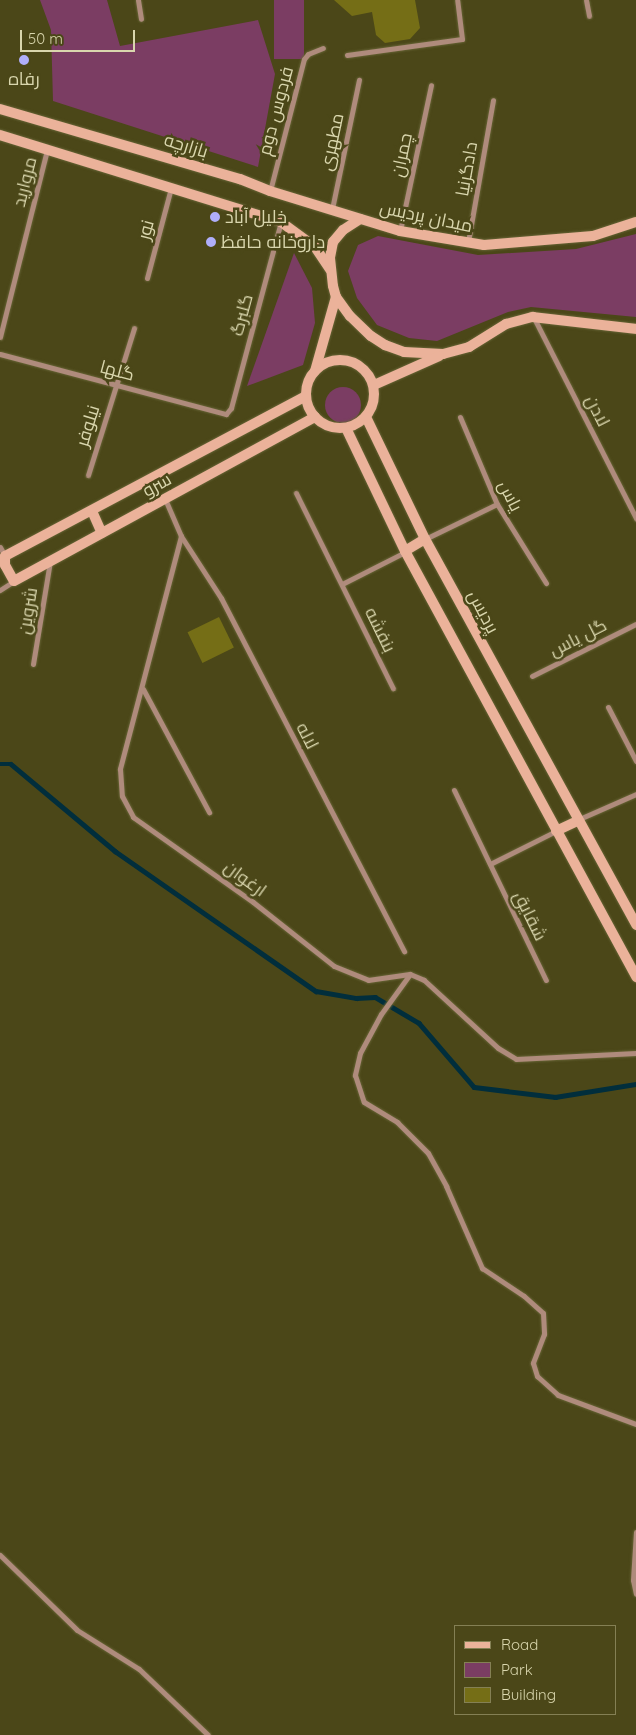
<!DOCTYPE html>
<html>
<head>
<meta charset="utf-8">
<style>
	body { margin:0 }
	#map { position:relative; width:636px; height:1735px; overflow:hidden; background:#4b4718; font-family:Quicksand,Cairo,sans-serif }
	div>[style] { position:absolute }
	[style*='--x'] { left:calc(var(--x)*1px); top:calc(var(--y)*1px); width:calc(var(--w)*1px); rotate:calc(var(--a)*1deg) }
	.green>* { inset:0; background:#7b3d63; transform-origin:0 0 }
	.round { border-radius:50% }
	.stream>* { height:4.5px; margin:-2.25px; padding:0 2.25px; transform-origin:2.25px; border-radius:2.25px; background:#012e3c }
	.building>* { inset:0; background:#756e16; transform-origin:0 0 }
	.roads { filter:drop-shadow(0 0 1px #676436) drop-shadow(0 0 1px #676436) }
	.street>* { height:5px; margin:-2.5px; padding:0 2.5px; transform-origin:2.5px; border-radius:2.5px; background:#af8b7c }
	.secondary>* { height:10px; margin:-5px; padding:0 5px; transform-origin:5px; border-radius:5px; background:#ebb29a }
	.secondary>.ring { margin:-5px; padding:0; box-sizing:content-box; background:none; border:10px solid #ebb29a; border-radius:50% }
	.dots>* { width:14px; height:14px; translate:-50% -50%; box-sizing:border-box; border:2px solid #4b4718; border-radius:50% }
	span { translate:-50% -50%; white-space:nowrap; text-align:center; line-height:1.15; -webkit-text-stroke:5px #4b4718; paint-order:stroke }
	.poi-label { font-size:18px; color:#d9d6ad }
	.left { translate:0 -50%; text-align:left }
	.street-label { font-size:18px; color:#d9d6ad }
	.legend { position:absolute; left:454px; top:1625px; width:162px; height:90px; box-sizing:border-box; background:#4b4718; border:1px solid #848054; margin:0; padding:6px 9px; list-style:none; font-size:15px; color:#d9d6ad }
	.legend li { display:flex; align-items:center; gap:10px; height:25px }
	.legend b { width:25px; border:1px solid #848054 }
	.scale { position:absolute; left:20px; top:30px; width:115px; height:22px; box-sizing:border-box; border:2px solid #d9d6ad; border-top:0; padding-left:6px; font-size:15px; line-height:18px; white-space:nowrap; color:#d9d6ad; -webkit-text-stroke:4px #4b4718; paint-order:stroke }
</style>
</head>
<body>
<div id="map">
	<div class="green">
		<i style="clip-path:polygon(40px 0,107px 0,120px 46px,258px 20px,275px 74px,258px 167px,53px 101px,51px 30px)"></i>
		<i style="left:274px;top:0;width:30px;height:59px"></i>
		<i style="clip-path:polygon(636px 234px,636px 317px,531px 307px,508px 312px,437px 341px,409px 338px,377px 325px,357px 298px,348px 271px,358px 245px,378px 236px,478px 255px,576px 249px)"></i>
		<i style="clip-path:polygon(294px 253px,312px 288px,315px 323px,303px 365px,247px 386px)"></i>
		<i class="round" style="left:325px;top:387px;width:36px;height:36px"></i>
	</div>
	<div class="stream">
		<i style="--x:0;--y:764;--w:11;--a:0"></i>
		<i style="--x:11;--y:764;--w:136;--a:39.9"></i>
		<i style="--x:115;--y:851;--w:245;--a:34.9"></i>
		<i style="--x:316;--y:991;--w:41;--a:9.9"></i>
		<i style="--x:356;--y:998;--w:19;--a:-3"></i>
		<i style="--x:375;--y:997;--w:51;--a:30.6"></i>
		<i style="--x:419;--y:1023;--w:84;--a:49.3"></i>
		<i style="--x:474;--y:1087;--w:82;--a:7"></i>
		<i style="--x:555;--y:1097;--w:82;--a:-9.1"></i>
	</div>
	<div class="building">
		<i style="clip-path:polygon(334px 0,415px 0,420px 28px,410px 39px,385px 43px,376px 35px,372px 12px,352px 16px)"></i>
		<i style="left:219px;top:617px;width:34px;height:35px;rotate:64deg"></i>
	</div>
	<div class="roads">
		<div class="street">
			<i style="--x:138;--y:0;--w:19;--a:81"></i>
			<i style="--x:586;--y:0;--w:16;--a:79"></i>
			<i style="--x:347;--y:55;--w:116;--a:-7.9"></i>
			<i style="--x:462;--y:39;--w:39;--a:-97"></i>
			<i style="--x:270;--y:191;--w:136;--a:-75.6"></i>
			<i style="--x:304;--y:59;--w:6;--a:-51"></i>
			<i style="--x:308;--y:54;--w:16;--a:-22"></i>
			<i style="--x:332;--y:209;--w:132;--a:-78.2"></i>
			<i style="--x:400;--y:231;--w:149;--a:-78"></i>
			<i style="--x:468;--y:242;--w:144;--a:-80"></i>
			<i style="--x:147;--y:278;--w:93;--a:-75.1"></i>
			<i style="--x:534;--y:318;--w:225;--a:63"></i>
			<i style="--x:0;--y:337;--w:193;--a:-75.9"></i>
			<i style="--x:0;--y:354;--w:234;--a:14.9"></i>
			<i style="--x:226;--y:414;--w:8;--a:-50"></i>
			<i style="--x:231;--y:408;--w:193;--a:-75"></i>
			<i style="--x:460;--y:417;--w:95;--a:67"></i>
			<i style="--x:497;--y:504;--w:93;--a:58.2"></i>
			<i style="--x:88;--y:475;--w:154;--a:-72.6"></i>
			<i style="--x:296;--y:493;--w:218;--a:63.6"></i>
			<i style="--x:165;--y:499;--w:40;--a:66.6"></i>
			<i style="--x:181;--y:536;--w:241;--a:104.7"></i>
			<i style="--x:120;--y:769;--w:27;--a:86"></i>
			<i style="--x:122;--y:796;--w:24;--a:62"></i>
			<i style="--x:133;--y:817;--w:147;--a:35.3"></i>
			<i style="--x:253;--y:902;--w:103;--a:38.3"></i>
			<i style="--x:334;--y:966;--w:37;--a:22"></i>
			<i style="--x:368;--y:980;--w:42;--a:-8.1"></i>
			<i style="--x:410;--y:974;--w:15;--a:23"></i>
			<i style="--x:424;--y:980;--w:100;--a:42.6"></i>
			<i style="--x:498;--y:1048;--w:21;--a:31"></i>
			<i style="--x:516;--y:1059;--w:120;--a:-2.9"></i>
			<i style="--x:181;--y:536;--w:74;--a:57.2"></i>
			<i style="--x:221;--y:598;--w:398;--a:62.6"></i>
			<i style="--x:425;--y:539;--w:80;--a:-25.9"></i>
			<i style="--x:0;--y:547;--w:10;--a:61"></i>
			<i style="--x:342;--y:584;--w:71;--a:-26.9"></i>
			<i style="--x:0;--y:590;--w:17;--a:-33"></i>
			<i style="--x:33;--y:664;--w:104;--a:-80.6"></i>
			<i style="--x:532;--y:676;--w:116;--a:-26.6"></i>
			<i style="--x:143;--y:689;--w:140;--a:61.8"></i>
			<i style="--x:608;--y:707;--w:61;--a:62.6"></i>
			<i style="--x:454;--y:790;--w:211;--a:64.2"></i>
			<i style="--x:577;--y:820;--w:64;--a:-23.8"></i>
			<i style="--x:490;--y:864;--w:74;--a:-26.6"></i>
			<i style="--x:410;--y:974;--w:49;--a:125.9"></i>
			<i style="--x:381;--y:1014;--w:44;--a:118.3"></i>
			<i style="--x:360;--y:1053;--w:23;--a:103"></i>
			<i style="--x:355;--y:1075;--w:28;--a:72"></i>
			<i style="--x:364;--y:1102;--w:39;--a:31"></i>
			<i style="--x:397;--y:1122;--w:44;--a:45"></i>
			<i style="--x:428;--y:1153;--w:38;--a:61"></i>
			<i style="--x:446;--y:1186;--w:90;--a:66.3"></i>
			<i style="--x:482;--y:1268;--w:50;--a:33.7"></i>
			<i style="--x:524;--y:1296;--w:25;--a:42"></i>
			<i style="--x:543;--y:1313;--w:21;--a:87"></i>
			<i style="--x:544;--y:1334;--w:31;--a:111"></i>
			<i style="--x:533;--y:1363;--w:14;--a:73"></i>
			<i style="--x:537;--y:1376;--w:28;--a:42"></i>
			<i style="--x:558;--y:1395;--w:83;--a:20.4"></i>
			<i style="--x:636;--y:1532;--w:48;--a:93.6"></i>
			<i style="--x:633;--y:1580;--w:14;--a:78"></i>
			<i style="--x:0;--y:1555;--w:107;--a:44.2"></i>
			<i style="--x:77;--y:1630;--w:73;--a:32.2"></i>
			<i style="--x:139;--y:1669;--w:95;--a:43.7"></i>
		</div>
		<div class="secondary">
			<i style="--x:0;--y:109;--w:250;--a:16.3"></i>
			<i style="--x:240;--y:179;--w:32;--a:22"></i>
			<i style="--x:270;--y:191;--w:136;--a:17.1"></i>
			<i style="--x:400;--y:231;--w:85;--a:9.5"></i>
			<i style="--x:484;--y:245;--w:109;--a:-4.7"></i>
			<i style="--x:593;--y:236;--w:45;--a:-18"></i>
			<i style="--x:0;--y:135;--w:294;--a:17.2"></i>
			<i style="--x:281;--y:222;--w:42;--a:36.3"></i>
			<i style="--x:315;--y:247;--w:27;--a:56"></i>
			<i style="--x:360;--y:219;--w:20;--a:147"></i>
			<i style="--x:343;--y:230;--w:16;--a:130"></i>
			<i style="--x:333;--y:242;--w:16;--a:101"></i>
			<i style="--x:330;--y:258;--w:28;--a:84"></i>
			<i style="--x:333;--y:286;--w:11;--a:75"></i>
			<i style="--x:336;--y:297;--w:24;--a:54"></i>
			<i style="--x:350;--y:316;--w:29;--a:44"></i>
			<i style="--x:371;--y:336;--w:17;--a:33"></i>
			<i style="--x:385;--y:345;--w:20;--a:20"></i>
			<i style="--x:404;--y:352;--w:39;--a:3"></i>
			<i style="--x:443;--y:354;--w:27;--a:-15"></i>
			<i style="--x:469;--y:347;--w:44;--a:-31.9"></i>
			<i style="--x:506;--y:324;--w:28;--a:-15"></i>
			<i style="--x:533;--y:317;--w:104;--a:6.6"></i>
			<i class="ring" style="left:306px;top:360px;width:58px;height:58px"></i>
			<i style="--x:315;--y:371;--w:77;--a:-74.2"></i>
			<i style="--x:374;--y:385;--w:71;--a:-24"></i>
			<i style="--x:306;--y:396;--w:341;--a:152"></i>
			<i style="--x:5;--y:556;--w:9;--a:90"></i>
			<i style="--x:5;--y:565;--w:18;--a:61"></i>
			<i style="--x:14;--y:581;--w:343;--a:-28.6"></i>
			<i style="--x:366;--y:417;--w:136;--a:64.2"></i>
			<i style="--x:425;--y:539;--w:440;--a:61.3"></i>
			<i style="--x:346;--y:428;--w:136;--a:64.4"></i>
			<i style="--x:405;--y:551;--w:485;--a:61.5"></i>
			<i style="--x:92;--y:511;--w:24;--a:66"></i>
			<i style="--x:405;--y:551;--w:23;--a:-31"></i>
			<i style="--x:556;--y:831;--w:23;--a:-25"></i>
		</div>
	</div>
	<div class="dots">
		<i style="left:24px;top:60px;background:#afaefa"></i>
		<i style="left:215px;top:217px;background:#afaefa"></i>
		<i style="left:211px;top:242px;background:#afaefa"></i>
	</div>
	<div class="poi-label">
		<span style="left:24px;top:79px">رفاه</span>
		<span class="left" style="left:225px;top:217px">خلیل آباد</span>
		<span class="left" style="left:221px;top:242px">داروخانه حافظ</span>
	</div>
	<div class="street-label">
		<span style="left:276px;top:111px;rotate:-75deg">فردوس دوم</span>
		<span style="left:332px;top:142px;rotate:-78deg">مطهری</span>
		<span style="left:186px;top:146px;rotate:17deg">بازارچه</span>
		<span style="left:402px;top:155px;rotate:-78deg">چمران</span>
		<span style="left:467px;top:169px;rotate:-80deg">دادگرنیا</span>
		<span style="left:25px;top:182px;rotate:-76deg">مروارید</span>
		<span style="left:426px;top:217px;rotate:12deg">میدان پردیس</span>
		<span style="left:146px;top:230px;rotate:-75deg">نور</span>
		<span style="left:242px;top:315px;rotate:-75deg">گلبرگ</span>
		<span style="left:117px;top:371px;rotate:15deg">گلها</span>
		<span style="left:597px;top:411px;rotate:63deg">لادن</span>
		<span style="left:88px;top:426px;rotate:-73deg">نیلوفر</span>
		<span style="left:157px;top:485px;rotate:-29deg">سرو</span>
		<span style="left:510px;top:496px;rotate:63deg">یاس</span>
		<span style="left:28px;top:611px;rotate:-81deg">شروین</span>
		<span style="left:483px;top:612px;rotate:62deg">پردیس</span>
		<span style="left:380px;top:630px;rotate:64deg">بنفشه</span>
		<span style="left:578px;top:638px;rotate:-27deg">گل یاس</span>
		<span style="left:307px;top:736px;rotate:63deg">لاله</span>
		<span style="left:245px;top:879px;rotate:36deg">ارغوان</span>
		<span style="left:530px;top:916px;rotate:64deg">شقایق</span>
	</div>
	<ul class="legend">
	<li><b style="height:6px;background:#ebb29a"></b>Road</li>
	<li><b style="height:14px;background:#7b3d63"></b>Park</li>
	<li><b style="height:14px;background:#756e16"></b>Building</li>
	</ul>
	<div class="scale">50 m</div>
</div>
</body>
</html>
